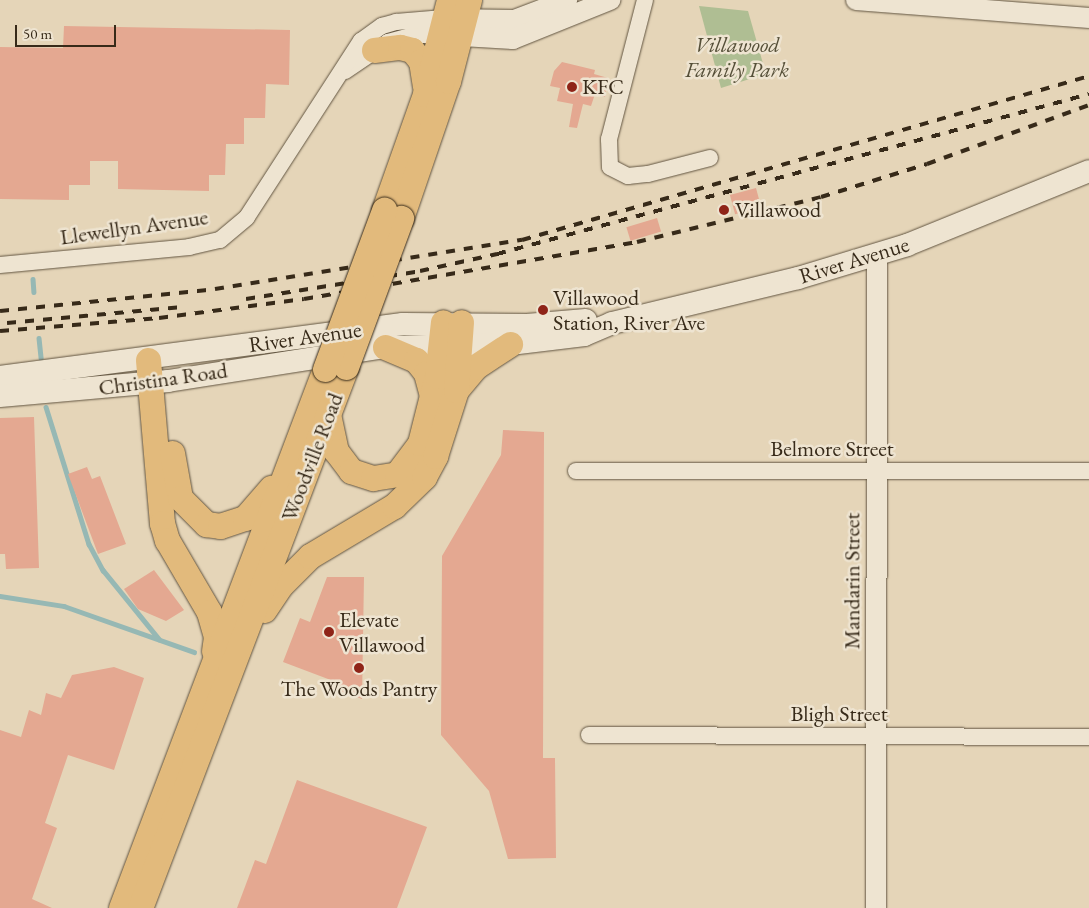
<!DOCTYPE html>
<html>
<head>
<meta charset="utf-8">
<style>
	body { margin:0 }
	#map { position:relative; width:1089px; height:908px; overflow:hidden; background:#e5d5b8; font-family:"EB Garamond",serif }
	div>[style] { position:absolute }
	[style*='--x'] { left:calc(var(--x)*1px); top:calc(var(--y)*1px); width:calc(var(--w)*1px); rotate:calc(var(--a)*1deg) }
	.green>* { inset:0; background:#afbe93 }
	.stream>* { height:4.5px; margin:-2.25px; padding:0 2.25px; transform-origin:2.25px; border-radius:2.25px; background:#96b8b4 }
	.building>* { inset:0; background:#e4a891; transform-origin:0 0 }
	.roads { filter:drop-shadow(0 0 1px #625541) drop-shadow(0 0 1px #625541) }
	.minor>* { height:16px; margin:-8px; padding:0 8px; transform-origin:8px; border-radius:8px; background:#eee4d1 }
	.tertiary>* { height:20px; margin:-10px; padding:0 10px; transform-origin:10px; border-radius:10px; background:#eee4d1 }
	.secondary>* { height:22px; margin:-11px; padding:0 11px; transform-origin:11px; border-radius:11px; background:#eee4d1 }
	.primary>* { height:25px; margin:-12.5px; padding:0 12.5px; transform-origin:12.5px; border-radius:12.5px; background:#e2ba7c }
	.rail>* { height:4px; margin-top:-2px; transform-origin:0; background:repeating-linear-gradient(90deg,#372a19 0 9px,transparent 0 18px) }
	.bridges { filter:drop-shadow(0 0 1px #372a19) drop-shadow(0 0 1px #372a19) }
	.primary-bridge>* { height:25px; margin:-12.5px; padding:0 12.5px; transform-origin:12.5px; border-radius:12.5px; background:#e2ba7c }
	.dots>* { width:14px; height:14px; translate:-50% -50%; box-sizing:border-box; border:2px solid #eee4d1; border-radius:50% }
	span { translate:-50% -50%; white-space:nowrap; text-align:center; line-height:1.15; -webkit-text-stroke:5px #eee4d1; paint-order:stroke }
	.park-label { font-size:22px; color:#554f38; font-style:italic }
	.poi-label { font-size:22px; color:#372a19 }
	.left { translate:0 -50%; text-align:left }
	.street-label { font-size:22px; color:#372a19 }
	.scale { position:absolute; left:15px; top:25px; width:101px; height:22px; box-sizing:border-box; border:2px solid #372a19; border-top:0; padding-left:6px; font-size:15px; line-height:18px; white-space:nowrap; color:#372a19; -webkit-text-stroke:4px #eee4d1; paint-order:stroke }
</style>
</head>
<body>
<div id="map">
	<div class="green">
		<i style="clip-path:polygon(699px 6px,748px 11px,766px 74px,721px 88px)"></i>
	</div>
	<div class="stream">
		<i style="--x:33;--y:279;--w:13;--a:86"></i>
		<i style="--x:39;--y:338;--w:20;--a:84"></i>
		<i style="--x:46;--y:407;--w:144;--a:72.6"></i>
		<i style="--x:89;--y:544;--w:30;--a:62"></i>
		<i style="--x:103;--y:570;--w:89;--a:50.9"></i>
		<i style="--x:0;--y:596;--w:65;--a:8.9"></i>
		<i style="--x:64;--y:606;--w:138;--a:19.5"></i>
	</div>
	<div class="building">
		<i style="clip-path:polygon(64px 26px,290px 30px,289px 85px,266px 84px,265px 118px,244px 118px,244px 144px,226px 144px,225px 175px,209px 175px,209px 191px,118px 189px,118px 161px,90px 161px,90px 185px,69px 185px,69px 200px,0 199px,0 47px,63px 48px)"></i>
		<i style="clip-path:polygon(562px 62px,595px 70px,594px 74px,608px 78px,605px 97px,595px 94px,591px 106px,583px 104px,577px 128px,569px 127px,573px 104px,557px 101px,560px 88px,550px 86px,554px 71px)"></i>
		<i style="left:756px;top:188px;width:20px;height:27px;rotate:75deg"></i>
		<i style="left:657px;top:218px;width:14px;height:32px;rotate:73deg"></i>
		<i style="clip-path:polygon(34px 417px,39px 568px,6px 569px,5px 554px,0 554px,0 418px)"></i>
		<i style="clip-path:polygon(503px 430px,544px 432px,543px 758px,555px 758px,556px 858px,508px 859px,489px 791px,441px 735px,442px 556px,501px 455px)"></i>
		<i style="clip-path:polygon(87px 467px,92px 479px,100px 476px,126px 544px,98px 554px,68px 474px)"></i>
		<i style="clip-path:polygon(154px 570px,184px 610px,166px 621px,138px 609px,124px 589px)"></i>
		<i style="clip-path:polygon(327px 577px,364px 577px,362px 699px,334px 689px,336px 682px,283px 662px,300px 618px,310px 622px)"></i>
		<i style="clip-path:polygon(114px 667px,144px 678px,114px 770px,68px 755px,45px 823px,57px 828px,32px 899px,52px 908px,0 908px,0 730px,21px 737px,29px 710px,41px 715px,46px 693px,61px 698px,72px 675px)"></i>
		<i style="clip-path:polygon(297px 780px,427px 827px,397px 908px,237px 908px,255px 860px,266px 864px)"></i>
	</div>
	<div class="roads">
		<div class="minor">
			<i style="--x:645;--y:0;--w:144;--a:104.5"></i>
			<i style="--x:609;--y:139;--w:28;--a:88"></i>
			<i style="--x:610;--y:167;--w:20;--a:27"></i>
			<i style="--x:628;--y:176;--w:20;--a:-6"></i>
			<i style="--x:648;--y:174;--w:64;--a:-14.5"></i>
			<i style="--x:345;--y:71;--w:52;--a:-34"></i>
			<i style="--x:388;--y:42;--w:27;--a:-15"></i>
			<i style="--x:414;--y:35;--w:27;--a:0"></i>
			<i style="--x:0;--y:265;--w:190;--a:-5.4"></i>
			<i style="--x:189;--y:247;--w:32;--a:-13"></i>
			<i style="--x:220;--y:240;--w:35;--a:-40"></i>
			<i style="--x:247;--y:217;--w:210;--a:-57.1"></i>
			<i style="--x:361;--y:41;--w:26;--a:-36"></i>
			<i style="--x:382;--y:26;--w:15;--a:-16"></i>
			<i style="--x:396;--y:22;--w:48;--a:-4.8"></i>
			<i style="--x:576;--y:471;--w:513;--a:0"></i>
			<i style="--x:589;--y:735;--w:500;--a:0.23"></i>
		</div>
		<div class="tertiary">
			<i style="--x:856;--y:0;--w:234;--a:4.4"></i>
			<i style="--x:449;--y:19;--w:65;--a:0.9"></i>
			<i style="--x:514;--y:20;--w:57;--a:-20.7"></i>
			<i style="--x:445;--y:35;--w:68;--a:3.4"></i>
			<i style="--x:513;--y:39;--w:105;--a:-21.9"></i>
			<i style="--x:876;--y:908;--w:654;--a:-89.91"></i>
		</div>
		<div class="secondary">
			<i style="--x:0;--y:377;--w:406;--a:-7.5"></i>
			<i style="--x:403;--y:324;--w:124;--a:0.5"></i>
			<i style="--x:527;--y:325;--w:59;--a:-4.8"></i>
			<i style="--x:0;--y:396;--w:169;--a:-5.1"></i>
			<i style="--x:168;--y:381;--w:220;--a:-8.9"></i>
			<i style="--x:385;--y:347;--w:125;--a:-1.4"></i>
			<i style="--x:510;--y:344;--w:75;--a:-6.9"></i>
			<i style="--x:584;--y:335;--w:30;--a:-23"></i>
			<i style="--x:612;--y:323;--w:191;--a:-13.6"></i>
			<i style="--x:798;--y:278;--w:114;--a:-16.8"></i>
			<i style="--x:907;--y:245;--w:196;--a:-22.1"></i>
		</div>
		<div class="primary">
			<i style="--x:374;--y:50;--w:26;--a:-7"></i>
			<i style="--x:400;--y:47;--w:12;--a:14"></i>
			<i style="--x:412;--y:50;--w:14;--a:51"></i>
			<i style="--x:421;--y:61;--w:25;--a:81"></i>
			<i style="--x:384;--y:210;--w:123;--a:-70.5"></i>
			<i style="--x:425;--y:94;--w:97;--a:-75.7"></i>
			<i style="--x:401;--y:218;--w:145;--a:-71.1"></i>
			<i style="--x:448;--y:81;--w:84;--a:-75.5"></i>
			<i style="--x:385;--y:347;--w:34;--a:23"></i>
			<i style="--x:416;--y:360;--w:16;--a:52"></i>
			<i style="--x:426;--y:373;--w:24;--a:75"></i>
			<i style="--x:148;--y:360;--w:164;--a:85.1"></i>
			<i style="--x:162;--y:523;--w:18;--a:74"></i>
			<i style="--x:167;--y:540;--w:83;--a:59.7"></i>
			<i style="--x:209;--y:612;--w:26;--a:74"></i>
			<i style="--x:216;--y:637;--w:14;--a:98"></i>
			<i style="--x:456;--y:390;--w:30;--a:-50"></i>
			<i style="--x:475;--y:367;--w:42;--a:-33.3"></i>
			<i style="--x:328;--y:414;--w:38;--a:78"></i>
			<i style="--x:336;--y:451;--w:25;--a:53"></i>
			<i style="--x:351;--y:471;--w:23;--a:18"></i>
			<i style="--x:373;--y:478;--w:24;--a:-9"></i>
			<i style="--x:397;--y:474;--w:39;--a:-53"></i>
			<i style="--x:420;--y:443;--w:69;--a:-75.8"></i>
			<i style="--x:437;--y:376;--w:54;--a:-83.7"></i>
			<i style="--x:172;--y:453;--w:46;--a:79.9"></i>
			<i style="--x:180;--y:498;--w:37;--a:45"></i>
			<i style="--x:206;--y:524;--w:14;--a:8"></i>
			<i style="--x:220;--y:526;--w:26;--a:-18"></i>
			<i style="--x:245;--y:518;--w:40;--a:-49"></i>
			<i style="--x:264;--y:610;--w:30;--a:-56"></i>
			<i style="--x:281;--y:585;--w:41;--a:-45"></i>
			<i style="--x:310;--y:556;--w:98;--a:-30.8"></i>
			<i style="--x:394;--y:506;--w:42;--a:-44"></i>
			<i style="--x:424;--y:477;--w:24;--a:-62"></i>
			<i style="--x:435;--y:456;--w:69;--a:-72.3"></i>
			<i style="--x:456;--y:390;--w:68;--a:-85.8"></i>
			<i style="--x:121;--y:908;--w:576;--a:-69.27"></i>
			<i style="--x:140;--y:908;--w:579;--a:-69.15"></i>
		</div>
	</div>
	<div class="rail">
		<i style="--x:246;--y:299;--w:176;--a:-9.1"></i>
		<i style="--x:420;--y:271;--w:79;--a:-12.4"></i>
		<i style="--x:497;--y:254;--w:613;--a:-15.12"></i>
		<i style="--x:0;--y:311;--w:216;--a:-5.8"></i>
		<i style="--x:215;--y:289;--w:311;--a:-9.1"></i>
		<i style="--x:522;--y:240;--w:590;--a:-16.13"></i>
		<i style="--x:7;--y:323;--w:176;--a:-5.2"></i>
		<i style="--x:0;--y:331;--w:160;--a:-4.7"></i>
		<i style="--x:159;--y:318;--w:146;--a:-7.5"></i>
		<i style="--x:304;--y:299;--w:338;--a:-9.7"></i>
		<i style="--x:637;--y:242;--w:189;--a:-13.7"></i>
		<i style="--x:821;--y:197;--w:111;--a:-17.3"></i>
		<i style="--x:927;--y:164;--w:172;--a:-20"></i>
	</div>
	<div class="bridges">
		<div class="primary-bridge">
			<i style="--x:346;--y:367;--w:159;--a:-69.7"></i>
			<i style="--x:325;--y:369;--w:170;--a:-69.6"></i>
		</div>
	</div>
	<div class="dots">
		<i style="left:572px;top:87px;background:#8f2418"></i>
		<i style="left:724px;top:210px;background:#8f2418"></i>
		<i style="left:543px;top:310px;background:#8f2418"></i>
		<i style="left:329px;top:632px;background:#8f2418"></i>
		<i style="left:359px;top:668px;background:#8f2418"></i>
	</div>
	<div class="park-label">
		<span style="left:737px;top:57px">Villawood<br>Family Park</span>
	</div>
	<div class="poi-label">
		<span class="left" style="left:582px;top:87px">KFC</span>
		<span class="left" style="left:735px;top:210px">Villawood</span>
		<span class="left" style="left:553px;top:310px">Villawood<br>Station, River Ave</span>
		<span class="left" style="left:339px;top:632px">Elevate<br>Villawood</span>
		<span style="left:359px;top:689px">The Woods Pantry</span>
	</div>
	<div class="street-label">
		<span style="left:134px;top:227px;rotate:-8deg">Llewellyn Avenue</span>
		<span style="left:854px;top:260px;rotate:-17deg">River Avenue</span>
		<span style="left:305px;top:337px;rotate:-8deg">River Avenue</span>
		<span style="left:163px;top:379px;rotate:-8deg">Christina Road</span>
		<span style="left:832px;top:449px">Belmore Street</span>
		<span style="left:312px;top:457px;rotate:-69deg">Woodville Road</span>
		<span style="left:852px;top:581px;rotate:-90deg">Mandarin Street</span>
		<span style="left:839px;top:714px">Bligh Street</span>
	</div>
	<div class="scale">50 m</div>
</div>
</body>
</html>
